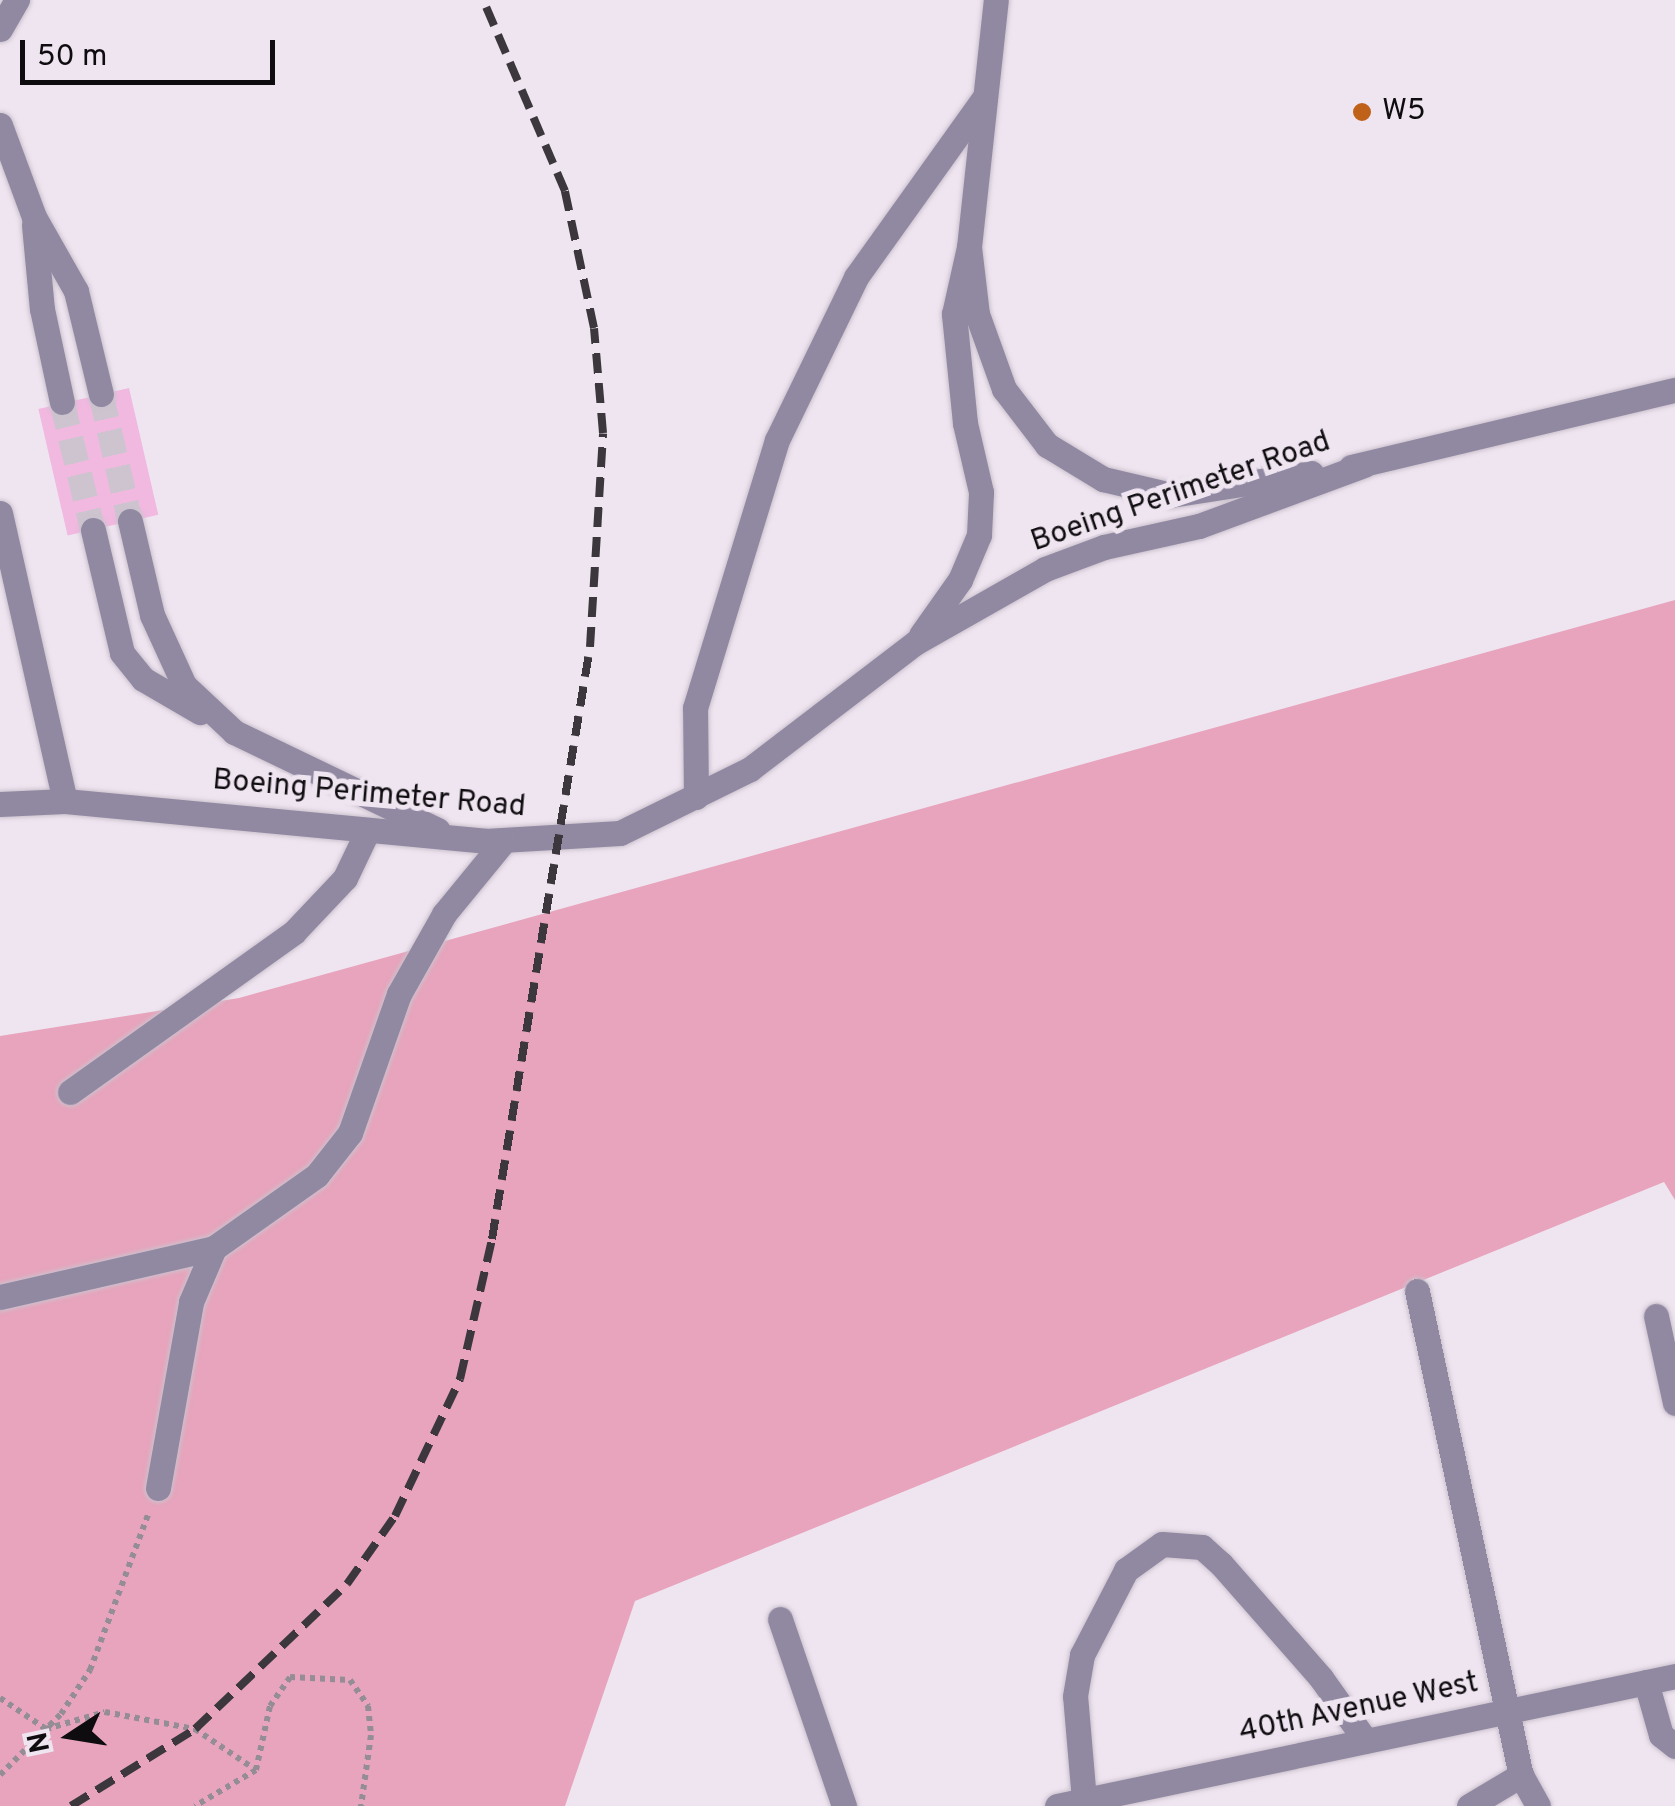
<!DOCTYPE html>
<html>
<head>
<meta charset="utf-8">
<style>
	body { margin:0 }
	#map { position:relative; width:1675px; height:1806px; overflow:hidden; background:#efe5f1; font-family:Overpass,sans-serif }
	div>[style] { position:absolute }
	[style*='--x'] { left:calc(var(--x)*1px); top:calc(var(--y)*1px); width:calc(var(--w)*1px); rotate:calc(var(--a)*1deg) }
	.forest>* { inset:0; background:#e7a4bc }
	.building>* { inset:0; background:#f1b8e0; transform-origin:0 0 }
	.minor-tunnel>* { height:25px; margin-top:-12.5px; transform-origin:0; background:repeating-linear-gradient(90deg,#cdc4cf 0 25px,transparent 0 37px) }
	.path>* { height:6px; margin-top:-3px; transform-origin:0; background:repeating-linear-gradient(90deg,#948d96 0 5px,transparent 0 10px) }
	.roads { filter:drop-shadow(0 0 2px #cbc2cd) drop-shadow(0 0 2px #cbc2cd) }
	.minor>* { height:25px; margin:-12.5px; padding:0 12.5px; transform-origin:12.5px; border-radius:12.5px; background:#9189a2 }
	.rail>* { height:8px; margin-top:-4px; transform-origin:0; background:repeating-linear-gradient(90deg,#3b373c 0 20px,transparent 0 30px) }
	.dots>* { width:28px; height:28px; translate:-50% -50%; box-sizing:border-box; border:5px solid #efe5f1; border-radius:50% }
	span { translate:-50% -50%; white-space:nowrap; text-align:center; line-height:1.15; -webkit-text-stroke:10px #efe5f1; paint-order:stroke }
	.poi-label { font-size:30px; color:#0f0c10 }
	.left { translate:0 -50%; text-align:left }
	.street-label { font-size:30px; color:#0f0c10 }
	.north { position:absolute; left:20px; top:1686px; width:100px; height:100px; -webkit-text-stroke:8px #efe5f1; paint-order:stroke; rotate:258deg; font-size:28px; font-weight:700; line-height:40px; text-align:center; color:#0f0c10 }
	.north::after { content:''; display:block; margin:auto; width:35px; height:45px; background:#0f0c10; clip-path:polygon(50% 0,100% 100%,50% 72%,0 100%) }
	.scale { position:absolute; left:20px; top:40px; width:255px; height:45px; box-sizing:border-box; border:5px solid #0f0c10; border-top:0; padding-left:12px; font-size:30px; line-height:35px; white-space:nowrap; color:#0f0c10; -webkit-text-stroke:8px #efe5f1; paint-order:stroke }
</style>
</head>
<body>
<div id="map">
	<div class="forest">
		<i style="clip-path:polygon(1675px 600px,1675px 1200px,1664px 1182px,635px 1601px,565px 1806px,0 1806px,0 1036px,239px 998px)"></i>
	</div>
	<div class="building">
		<i style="left:129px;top:388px;width:130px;height:93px;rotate:77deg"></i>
	</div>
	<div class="minor-tunnel">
		<i style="--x:101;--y:394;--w:130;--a:77.1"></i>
		<i style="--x:62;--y:402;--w:132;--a:76.4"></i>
	</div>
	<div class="path">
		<i style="--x:0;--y:1698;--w:55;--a:34"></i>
		<i style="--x:46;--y:1729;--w:61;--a:-16.1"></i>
		<i style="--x:105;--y:1712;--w:92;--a:10.7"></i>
		<i style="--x:195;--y:1729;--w:73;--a:33.9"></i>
		<i style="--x:256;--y:1770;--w:71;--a:149.5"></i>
		<i style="--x:256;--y:1770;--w:66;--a:-77.7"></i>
		<i style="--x:270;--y:1706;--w:35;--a:-55"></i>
		<i style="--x:290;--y:1677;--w:60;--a:2.9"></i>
		<i style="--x:350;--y:1680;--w:32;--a:55"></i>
		<i style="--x:368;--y:1706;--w:29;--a:84"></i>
		<i style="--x:371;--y:1735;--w:72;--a:98"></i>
		<i style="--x:0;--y:1775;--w:86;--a:-45"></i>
		<i style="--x:61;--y:1714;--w:53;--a:-56.6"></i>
		<i style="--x:90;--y:1670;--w:169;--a:-69.5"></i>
	</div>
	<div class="roads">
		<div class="minor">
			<i style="--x:0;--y:29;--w:34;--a:-60"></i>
			<i style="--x:0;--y:125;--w:98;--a:69.7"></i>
			<i style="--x:34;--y:217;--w:85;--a:60.4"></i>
			<i style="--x:76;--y:291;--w:106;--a:76.4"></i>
			<i style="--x:34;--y:225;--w:84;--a:84.6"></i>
			<i style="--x:42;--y:309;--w:95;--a:77.9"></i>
			<i style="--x:969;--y:247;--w:67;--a:83.2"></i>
			<i style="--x:977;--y:314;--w:80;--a:70.2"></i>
			<i style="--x:1004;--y:389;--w:71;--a:52.5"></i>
			<i style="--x:1047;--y:445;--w:66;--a:31.3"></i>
			<i style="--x:1103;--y:479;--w:70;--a:13.2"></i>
			<i style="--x:1171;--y:495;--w:142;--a:-8.9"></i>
			<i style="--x:1351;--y:467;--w:333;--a:-13.4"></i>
			<i style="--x:0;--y:513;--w:295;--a:77.3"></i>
			<i style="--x:130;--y:521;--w:97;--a:76.8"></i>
			<i style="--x:152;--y:615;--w:77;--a:65.4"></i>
			<i style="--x:184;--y:685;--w:69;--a:43.2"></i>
			<i style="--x:234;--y:732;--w:226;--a:25.7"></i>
			<i style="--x:93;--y:530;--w:126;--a:76.7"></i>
			<i style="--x:122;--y:653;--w:33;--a:51"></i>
			<i style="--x:143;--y:679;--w:66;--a:30.1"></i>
			<i style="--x:921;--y:635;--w:67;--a:-54.7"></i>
			<i style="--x:960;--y:580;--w:49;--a:-67.1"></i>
			<i style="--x:979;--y:535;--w:43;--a:-87.3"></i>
			<i style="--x:981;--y:492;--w:71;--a:-103.1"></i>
			<i style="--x:965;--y:423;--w:110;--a:-95.8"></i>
			<i style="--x:954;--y:314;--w:69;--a:-77.4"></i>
			<i style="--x:969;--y:247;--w:248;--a:-83.8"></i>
			<i style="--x:696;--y:797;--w:89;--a:-90.6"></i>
			<i style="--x:695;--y:708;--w:280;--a:-73"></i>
			<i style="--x:777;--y:440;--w:181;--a:-64.1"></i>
			<i style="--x:856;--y:277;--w:221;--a:-54.4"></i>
			<i style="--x:0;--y:804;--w:65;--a:-2.6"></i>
			<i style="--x:65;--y:801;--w:422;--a:5.4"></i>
			<i style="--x:485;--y:841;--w:135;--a:-3.4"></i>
			<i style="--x:620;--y:833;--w:145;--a:-26.2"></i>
			<i style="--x:750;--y:769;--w:208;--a:-37.4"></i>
			<i style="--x:915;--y:643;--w:150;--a:-29.6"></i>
			<i style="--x:1045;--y:569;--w:63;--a:-20.4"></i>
			<i style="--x:1104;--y:547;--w:97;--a:-12.5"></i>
			<i style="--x:1199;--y:526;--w:176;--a:-20.3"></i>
			<i style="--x:70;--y:1092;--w:275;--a:-35.5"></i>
			<i style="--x:294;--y:932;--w:74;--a:-46.6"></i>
			<i style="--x:345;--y:878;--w:53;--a:-64.4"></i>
			<i style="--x:1417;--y:1291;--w:495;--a:77.9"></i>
			<i style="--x:1521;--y:1775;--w:35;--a:61"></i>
			<i style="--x:0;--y:1297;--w:220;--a:-12.9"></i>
			<i style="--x:1656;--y:1316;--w:89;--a:77.7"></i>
			<i style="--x:158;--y:1488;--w:189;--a:-79.9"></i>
			<i style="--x:191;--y:1302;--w:59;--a:-66.9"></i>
			<i style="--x:214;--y:1248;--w:126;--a:-35.3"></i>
			<i style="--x:317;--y:1175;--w:53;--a:-51.8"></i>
			<i style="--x:350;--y:1133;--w:147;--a:-70.6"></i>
			<i style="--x:399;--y:994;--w:92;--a:-60.6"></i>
			<i style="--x:444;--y:914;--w:93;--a:-50.7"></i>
			<i style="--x:780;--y:1619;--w:198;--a:71.1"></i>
			<i style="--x:1646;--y:1682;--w:55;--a:74.2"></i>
			<i style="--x:1661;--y:1735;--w:18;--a:38"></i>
			<i style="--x:1084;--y:1800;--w:104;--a:-94.9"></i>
			<i style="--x:1075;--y:1696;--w:42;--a:-80.3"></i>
			<i style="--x:1082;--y:1655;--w:96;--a:-62.6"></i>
			<i style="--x:1126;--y:1570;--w:44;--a:-35.8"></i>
			<i style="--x:1162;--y:1544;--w:40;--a:4.3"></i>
			<i style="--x:1202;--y:1547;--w:25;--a:42"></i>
			<i style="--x:1221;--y:1564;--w:152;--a:48.7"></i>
			<i style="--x:1321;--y:1678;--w:77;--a:54.5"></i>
			<i style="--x:1057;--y:1806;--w:632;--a:-11.88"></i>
			<i style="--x:1469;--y:1806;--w:61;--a:-30.8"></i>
		</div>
	</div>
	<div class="rail">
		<i style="--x:71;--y:1806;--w:146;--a:-31.8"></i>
		<i style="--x:195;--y:1729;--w:210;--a:-43.6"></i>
		<i style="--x:347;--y:1584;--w:83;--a:-54.8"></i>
		<i style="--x:395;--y:1516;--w:152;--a:-64.6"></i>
		<i style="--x:460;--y:1379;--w:144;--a:-77.1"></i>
		<i style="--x:492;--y:1239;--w:600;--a:-80.6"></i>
		<i style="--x:590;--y:647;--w:214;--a:-86.5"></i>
		<i style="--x:603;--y:433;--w:105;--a:-94.9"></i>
		<i style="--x:594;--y:328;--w:140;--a:-102"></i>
		<i style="--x:565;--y:191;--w:208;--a:-113.2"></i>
	</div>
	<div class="dots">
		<i style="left:1362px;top:112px;background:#c0611a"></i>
	</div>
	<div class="poi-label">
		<span class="left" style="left:1382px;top:112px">W5</span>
	</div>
	<div class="street-label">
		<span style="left:1181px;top:493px;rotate:-19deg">Boeing Perimeter Road</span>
		<span style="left:369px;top:795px;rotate:5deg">Boeing Perimeter Road</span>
		<span style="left:1359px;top:1709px;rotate:-12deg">40th Avenue West</span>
	</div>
	<div class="north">N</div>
	<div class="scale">50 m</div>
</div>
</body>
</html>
